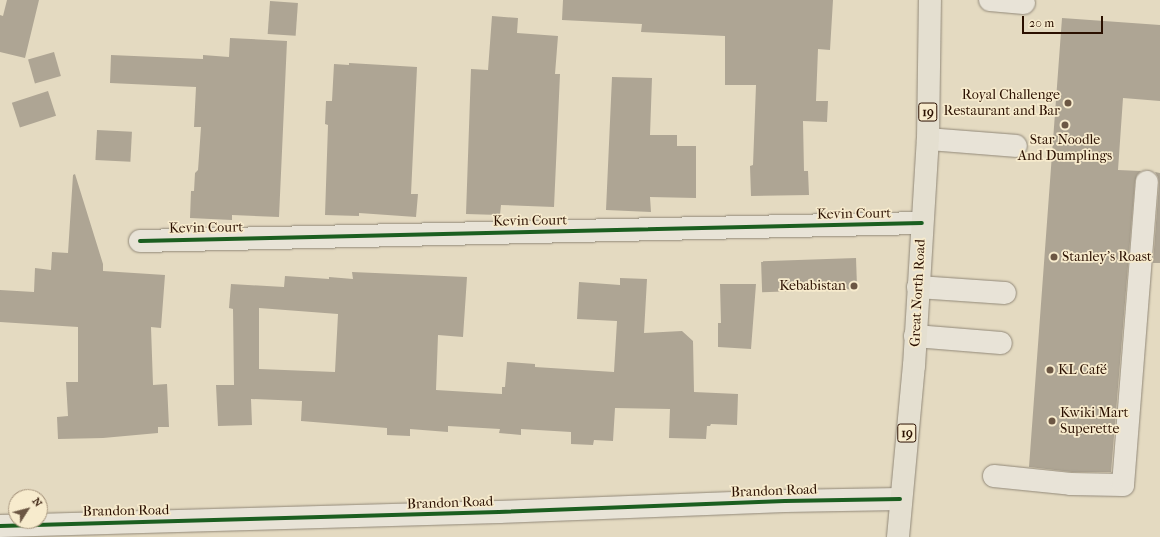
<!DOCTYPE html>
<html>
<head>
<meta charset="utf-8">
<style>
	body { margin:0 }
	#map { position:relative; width:1160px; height:537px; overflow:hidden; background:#e4dac1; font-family:"IM FELL French Canon",serif }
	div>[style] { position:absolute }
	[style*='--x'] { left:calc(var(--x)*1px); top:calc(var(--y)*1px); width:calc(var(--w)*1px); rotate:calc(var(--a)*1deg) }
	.building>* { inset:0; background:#aea594; transform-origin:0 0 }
	.roads { filter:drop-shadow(0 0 1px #918878) drop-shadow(0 0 1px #918878) }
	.minor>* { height:22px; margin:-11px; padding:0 11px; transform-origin:11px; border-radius:11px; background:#e8e3d7 }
	.major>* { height:22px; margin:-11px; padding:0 11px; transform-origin:11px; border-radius:11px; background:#e4dfd0 }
	.cycleway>* { height:4px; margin:-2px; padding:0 2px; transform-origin:2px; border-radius:2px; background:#1b5e20 }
	.dots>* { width:11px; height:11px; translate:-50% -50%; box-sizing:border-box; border:2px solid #f7ebcd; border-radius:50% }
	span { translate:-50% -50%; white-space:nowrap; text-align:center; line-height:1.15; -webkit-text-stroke:3.5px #f7ebcd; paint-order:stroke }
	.shield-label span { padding:1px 3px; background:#f7ebcd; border:1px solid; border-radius:3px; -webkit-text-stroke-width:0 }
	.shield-label { font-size:13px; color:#2b1000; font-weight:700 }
	.poi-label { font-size:14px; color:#2b1000 }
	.right { translate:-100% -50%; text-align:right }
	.left { translate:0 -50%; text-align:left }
	.street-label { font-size:14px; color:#2b1000 }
	.north { position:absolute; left:8px; top:489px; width:40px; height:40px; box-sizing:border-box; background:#f7ebcd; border:1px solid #a5937b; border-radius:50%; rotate:54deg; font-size:11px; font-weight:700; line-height:16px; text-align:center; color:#2b1000 }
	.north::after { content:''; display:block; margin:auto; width:14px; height:18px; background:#6c5744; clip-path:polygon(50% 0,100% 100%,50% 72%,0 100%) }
	.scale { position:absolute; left:1022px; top:16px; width:81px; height:18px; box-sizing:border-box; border:2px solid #2b1000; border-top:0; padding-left:5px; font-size:12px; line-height:14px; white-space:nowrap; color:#2b1000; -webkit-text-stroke:3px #f7ebcd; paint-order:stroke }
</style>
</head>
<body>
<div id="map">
	<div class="building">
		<i style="clip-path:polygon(7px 0,39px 0,25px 58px,0 52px,0 15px,3px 16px)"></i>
		<i style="clip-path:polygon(563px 0,833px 0,830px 50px,818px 49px,816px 101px,828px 101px,827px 122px,803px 121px,804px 171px,808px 171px,809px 195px,751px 196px,750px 166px,753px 165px,756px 85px,725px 85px,725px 36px,641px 32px,642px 24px,562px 20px)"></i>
		<i style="left:270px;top:1px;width:28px;height:33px;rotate:4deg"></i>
		<i style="clip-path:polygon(492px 16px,518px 18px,517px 33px,558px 36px,555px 74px,560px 74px,554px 207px,501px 205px,500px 215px,466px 214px,471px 69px,488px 70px)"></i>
		<i style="clip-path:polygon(1062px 18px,1160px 25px,1160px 101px,1123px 98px,1118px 170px,1141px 171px,1137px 175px,1135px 181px,1111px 472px,1072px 472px,1029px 467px)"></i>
		<i style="clip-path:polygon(230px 38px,287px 41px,279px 217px,232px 215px,232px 220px,190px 218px,191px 191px,194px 191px,195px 173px,198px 170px,201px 127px,194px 127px,196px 87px,110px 83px,111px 55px,203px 59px,203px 55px,229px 57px)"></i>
		<i style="left:54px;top:52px;width:25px;height:27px;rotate:74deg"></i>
		<i style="clip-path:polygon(349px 63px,417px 67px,411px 194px,418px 194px,416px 217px,359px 213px,359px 216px,325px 215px,328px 125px,325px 124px,326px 101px,332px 101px,334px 64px,349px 65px)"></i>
		<i style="clip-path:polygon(612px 77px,652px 78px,650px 135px,677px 135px,677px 146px,696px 146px,696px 198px,650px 197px,651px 212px,606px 210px)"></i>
		<i style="left:48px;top:91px;width:26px;height:38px;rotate:72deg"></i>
		<i style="left:97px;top:130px;width:35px;height:30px;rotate:3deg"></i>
		<i style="clip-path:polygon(1155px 172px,1160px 173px,1160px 263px,1153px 263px,1159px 183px,1158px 177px)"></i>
		<i style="clip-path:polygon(75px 174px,103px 264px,103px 271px,165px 275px,161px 328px,151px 327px,153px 385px,167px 384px,169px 427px,158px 427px,158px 433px,103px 438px,58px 439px,57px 417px,68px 416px,66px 382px,78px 382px,78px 327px,0 322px,0 290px,34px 292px,35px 268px,51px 270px,52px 252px,68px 253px,73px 175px)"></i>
		<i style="left:856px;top:258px;width:31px;height:95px;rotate:88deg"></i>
		<i style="clip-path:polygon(evenodd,352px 272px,467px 277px,463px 337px,438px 335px,436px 390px,502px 394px,502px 387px,505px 387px,507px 362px,535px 364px,535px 367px,614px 372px,617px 321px,577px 319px,579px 282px,620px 285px,620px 278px,647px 279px,644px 333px,682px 331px,693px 341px,694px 392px,738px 394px,737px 425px,711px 424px,710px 426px,707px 426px,706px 439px,669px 438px,670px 409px,615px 408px,613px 441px,594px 440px,593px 445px,571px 444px,571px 432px,521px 429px,521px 435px,499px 433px,500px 429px,448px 426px,448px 432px,410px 429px,410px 436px,387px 435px,387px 428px,301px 421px,302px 401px,251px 399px,252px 425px,218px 426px,216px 385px,234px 385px,233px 309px,229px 308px,231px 284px,284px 287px,285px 276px,329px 279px,329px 277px,353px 279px,352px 272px,259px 308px,338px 314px,335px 372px,259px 369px,259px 308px)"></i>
		<i style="clip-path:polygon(720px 284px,756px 284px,751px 349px,718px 347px,718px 323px,721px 323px)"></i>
	</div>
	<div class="roads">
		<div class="minor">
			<i style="--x:990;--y:0;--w:34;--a:5"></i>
			<i style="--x:928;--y:139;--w:88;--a:4.5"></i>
			<i style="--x:140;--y:241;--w:782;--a:-1.32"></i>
			<i style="--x:918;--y:287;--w:87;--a:3.9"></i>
			<i style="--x:915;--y:336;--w:86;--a:4.7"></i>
			<i style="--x:994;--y:476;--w:77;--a:5.9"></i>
			<i style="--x:1071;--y:484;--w:52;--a:1.1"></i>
			<i style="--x:1123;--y:485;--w:304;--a:-85.5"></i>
			<i style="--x:0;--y:526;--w:499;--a:-1.6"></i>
			<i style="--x:499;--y:512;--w:286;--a:-2.2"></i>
			<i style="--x:785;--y:501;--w:115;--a:-1"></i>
		</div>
		<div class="major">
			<i style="--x:898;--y:537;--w:172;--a:-84.7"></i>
			<i style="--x:914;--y:366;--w:227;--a:-86.5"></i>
			<i style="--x:928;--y:139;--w:139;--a:-89.2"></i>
		</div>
	</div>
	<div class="cycleway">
		<i style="--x:140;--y:241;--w:782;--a:-1.32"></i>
		<i style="--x:0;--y:526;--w:499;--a:-1.6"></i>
		<i style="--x:499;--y:512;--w:286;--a:-2.2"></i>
		<i style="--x:785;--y:501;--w:115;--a:-1"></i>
	</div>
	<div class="dots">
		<i style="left:1068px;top:103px;background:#6c5744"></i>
		<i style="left:1065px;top:125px;background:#6c5744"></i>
		<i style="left:1054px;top:257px;background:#6c5744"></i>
		<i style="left:854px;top:286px;background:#6c5744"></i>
		<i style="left:1050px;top:370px;background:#6c5744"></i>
		<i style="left:1052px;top:421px;background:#6c5744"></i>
	</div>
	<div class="shield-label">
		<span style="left:928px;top:112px">19</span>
		<span style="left:907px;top:433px">19</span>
	</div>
	<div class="poi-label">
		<span class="right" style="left:1060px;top:103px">Royal Challenge<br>Restaurant and Bar</span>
		<span style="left:1065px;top:148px">Star Noodle<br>And Dumplings</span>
		<span class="left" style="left:1062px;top:257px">Stanley's Roast</span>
		<span class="right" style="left:846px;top:286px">Kebabistan</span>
		<span class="left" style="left:1058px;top:370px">KL Café</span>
		<span class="left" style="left:1060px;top:421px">Kwiki Mart<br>Superette</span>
	</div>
	<div class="street-label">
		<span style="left:854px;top:214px;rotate:-1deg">Kevin Court</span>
		<span style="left:530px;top:221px;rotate:-1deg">Kevin Court</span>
		<span style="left:206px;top:228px;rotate:-1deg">Kevin Court</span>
		<span style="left:918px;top:293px;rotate:-87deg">Great North Road</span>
		<span style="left:774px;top:491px;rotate:-2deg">Brandon Road</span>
		<span style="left:450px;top:503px;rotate:-2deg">Brandon Road</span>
		<span style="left:126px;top:511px;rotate:-1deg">Brandon Road</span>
	</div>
	<div class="north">N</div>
	<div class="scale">20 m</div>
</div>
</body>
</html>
